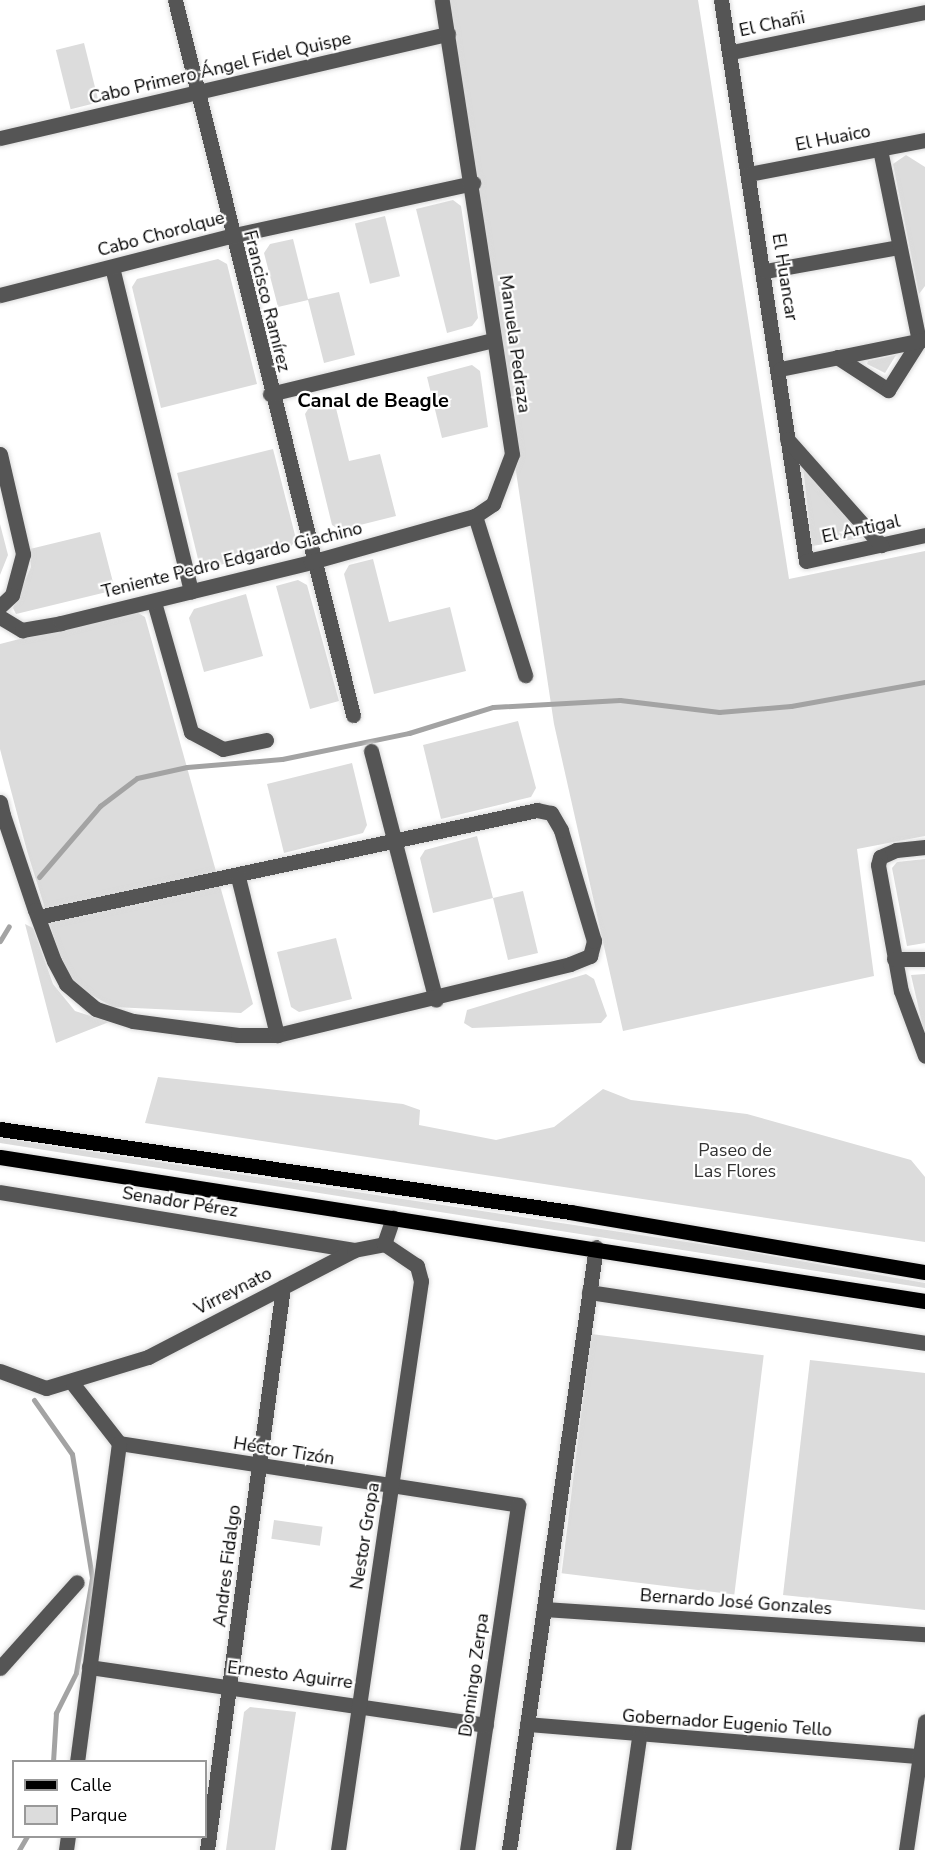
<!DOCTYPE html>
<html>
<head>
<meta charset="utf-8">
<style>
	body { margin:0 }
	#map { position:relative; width:925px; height:1850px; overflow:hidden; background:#fff; font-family:"Nunito Sans",sans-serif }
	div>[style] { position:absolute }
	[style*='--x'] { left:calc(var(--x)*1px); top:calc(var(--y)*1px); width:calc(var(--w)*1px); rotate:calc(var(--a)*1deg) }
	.green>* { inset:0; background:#dcdcdc; transform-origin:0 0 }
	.stream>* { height:5px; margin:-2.5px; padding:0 2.5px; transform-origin:2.5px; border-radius:2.5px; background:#a3a3a3 }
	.roads { filter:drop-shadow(0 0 2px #dbdbdb) drop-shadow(0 0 2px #dbdbdb) }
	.minor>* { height:15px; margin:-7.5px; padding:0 7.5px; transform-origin:7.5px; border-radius:7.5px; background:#555 }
	.major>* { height:15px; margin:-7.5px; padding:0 7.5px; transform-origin:7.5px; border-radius:7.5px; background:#000 }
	span { translate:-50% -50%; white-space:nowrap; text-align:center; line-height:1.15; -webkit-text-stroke:4.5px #fff; paint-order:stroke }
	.street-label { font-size:18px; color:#000 }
	.park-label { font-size:18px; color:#333 }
	.neighbourhood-label { font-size:20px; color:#000; font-weight:700 }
	.legend { position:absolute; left:12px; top:1760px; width:195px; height:78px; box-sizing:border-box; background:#fff; border:2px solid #999; margin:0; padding:8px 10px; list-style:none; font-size:18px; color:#000 }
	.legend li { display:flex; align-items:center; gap:12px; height:30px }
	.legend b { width:30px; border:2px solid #999 }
</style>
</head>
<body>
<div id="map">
	<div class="green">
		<i style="clip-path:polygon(445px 0,698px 0,789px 579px,925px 551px,925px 836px,857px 849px,874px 976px,623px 1031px,554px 724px)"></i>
		<i style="left:84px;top:43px;width:61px;height:29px;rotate:76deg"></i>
		<i style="clip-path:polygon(906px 155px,925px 167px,925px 286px,919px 294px,893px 164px)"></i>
		<i style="clip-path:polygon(453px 200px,461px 206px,478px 318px,472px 326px,447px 333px,416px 209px)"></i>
		<i style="left:385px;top:216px;width:62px;height:31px;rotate:76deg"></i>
		<i style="clip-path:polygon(293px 239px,308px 299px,339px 292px,355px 355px,324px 363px,308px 300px,278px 307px,264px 253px,270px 244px)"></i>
		<i style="clip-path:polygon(218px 259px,227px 264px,257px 384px,161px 408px,132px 287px,137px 279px)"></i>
		<i style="clip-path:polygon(896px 355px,885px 373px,867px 364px,868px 361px)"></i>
		<i style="clip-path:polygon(472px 365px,480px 371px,488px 427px,442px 438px,427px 377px)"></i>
		<i style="clip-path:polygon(334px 400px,349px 461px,380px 454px,396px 516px,340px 530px,332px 525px,305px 414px,310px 406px)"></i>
		<i style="clip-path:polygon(273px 449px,296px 539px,290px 548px,207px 568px,199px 563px,177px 473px)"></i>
		<i style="clip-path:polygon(803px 467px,863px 535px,862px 538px,812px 546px)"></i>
		<i style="clip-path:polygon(0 524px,8px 555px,0 575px)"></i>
		<i style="clip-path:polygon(100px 532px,115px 590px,16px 614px,13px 608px,31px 567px,30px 549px)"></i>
		<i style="clip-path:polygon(373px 559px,389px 622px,450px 607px,466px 671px,374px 694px,344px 574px,349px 565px)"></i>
		<i style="clip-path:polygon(298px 580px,307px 585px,339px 701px,310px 709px,276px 586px)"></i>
		<i style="clip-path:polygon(246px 594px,263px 656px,204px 672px,189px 618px,194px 609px)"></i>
		<i style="clip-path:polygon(133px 610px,145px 617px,253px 1004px,241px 1013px,113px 1007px,86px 992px,72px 981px,58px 950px,27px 851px,0 749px,0 644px)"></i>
		<i style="clip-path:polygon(518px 721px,536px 788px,531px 797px,441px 819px,423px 745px)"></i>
		<i style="clip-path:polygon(352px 763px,367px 825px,363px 833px,284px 853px,267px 784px)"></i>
		<i style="clip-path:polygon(477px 836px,493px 898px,523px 891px,538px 953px,508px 960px,493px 898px,433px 913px,420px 858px,425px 850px)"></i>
		<i style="clip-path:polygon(925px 859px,925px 943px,907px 946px,892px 868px,897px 862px)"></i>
		<i style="clip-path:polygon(25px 924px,33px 928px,53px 984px,75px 1011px,109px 1022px,56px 1043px)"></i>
		<i style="clip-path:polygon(336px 938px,352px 999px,299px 1012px,291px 1007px,277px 952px)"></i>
		<i style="clip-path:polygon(586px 974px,594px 979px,607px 1016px,601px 1023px,472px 1028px,464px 1023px,467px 1010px)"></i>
		<i style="clip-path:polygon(925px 974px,925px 1036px,911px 975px)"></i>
		<i style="clip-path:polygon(158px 1077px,403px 1104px,420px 1110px,419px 1125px,496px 1140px,554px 1127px,603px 1089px,631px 1100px,747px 1114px,911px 1160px,925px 1177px,925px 1242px,145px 1123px)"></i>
		<i style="clip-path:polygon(0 1138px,733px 1249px,925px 1283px,925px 1288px,0 1143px)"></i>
		<i style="left:591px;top:1334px;width:174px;height:241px;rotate:7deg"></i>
		<i style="clip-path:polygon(810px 1360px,925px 1373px,925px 1610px,783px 1595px)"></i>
		<i style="left:274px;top:1520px;width:49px;height:19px;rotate:8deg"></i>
		<i style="clip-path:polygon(250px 1707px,296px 1712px,275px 1850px,226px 1850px,244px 1712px)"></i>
	</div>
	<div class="stream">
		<i style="--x:39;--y:877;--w:94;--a:-49.3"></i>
		<i style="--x:100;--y:806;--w:46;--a:-37.1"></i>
		<i style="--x:137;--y:778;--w:51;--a:-12.4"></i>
		<i style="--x:187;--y:767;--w:95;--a:-4.8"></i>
		<i style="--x:282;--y:759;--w:130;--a:-11.6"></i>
		<i style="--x:409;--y:733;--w:88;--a:-17.2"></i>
		<i style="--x:493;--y:707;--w:127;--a:-3.2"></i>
		<i style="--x:620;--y:700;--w:100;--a:6.9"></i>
		<i style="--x:719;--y:712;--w:72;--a:-4.8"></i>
		<i style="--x:791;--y:706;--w:136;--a:-10.2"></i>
		<i style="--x:0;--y:941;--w:17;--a:-59"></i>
		<i style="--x:34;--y:1400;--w:66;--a:54.9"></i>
		<i style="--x:72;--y:1454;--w:126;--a:80.8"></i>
		<i style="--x:92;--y:1578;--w:96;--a:99.6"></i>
		<i style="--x:76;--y:1673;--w:45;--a:116.6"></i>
		<i style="--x:56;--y:1713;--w:49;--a:93.5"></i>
		<i style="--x:19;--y:1850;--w:16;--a:-60"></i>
	</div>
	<div class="roads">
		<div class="minor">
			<i style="--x:175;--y:0;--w:737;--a:76.02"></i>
			<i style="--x:721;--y:0;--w:567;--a:81.38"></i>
			<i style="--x:806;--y:561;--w:122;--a:-12.3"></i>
			<i style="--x:732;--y:52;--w:197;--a:-11.7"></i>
			<i style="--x:0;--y:138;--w:460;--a:-13.1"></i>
			<i style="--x:749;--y:174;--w:179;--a:-10.9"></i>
			<i style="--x:112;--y:267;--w:334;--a:76.3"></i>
			<i style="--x:765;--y:271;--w:136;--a:-10.2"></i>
			<i style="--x:0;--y:295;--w:237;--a:-14.4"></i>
			<i style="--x:230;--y:236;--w:249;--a:-12.3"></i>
			<i style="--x:837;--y:357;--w:61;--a:32.9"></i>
			<i style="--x:888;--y:390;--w:58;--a:-57.7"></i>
			<i style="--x:919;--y:341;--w:196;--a:-101.5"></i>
			<i style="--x:780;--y:369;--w:145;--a:-11.5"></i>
			<i style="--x:270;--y:394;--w:229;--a:-13.6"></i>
			<i style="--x:787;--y:439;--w:142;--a:48.4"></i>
			<i style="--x:0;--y:454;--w:103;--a:77"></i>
			<i style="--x:23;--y:554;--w:42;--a:105"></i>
			<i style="--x:12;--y:595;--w:16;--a:137"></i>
			<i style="--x:475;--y:516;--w:167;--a:72.5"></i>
			<i style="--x:154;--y:602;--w:135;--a:74.1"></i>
			<i style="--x:191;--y:732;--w:36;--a:28"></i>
			<i style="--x:223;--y:749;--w:44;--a:-11.8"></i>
			<i style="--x:0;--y:617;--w:26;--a:31"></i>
			<i style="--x:22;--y:630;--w:40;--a:-10"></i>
			<i style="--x:61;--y:623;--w:257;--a:-13.7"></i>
			<i style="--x:311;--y:562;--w:170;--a:-15.7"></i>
			<i style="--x:475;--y:516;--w:22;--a:-34"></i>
			<i style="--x:493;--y:504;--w:53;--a:-69.2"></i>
			<i style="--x:512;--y:454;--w:459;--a:-98.8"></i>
			<i style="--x:371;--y:751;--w:257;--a:75.4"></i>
			<i style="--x:0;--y:802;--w:13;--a:77"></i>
			<i style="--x:3;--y:815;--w:100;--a:71.4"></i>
			<i style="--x:35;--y:910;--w:54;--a:69.6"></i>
			<i style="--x:54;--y:961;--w:26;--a:62"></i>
			<i style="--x:66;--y:984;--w:39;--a:40"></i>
			<i style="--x:96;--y:1009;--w:39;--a:18"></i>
			<i style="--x:133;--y:1021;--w:106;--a:7.6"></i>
			<i style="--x:238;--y:1035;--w:39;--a:0"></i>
			<i style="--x:277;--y:1035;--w:301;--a:-13.6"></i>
			<i style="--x:570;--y:964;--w:22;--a:-22"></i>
			<i style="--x:590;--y:956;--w:16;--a:-75"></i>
			<i style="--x:594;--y:941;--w:116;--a:-106.6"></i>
			<i style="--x:561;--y:830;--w:20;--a:-120"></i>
			<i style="--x:551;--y:813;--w:14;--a:-168"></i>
			<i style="--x:537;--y:810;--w:510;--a:167.9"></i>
			<i style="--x:925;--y:847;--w:29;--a:174"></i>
			<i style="--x:896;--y:850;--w:17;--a:156"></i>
			<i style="--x:880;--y:857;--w:8;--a:104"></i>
			<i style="--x:878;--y:865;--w:128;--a:79.7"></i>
			<i style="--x:901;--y:991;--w:69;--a:69.7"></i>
			<i style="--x:238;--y:877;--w:163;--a:76.1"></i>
			<i style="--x:894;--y:959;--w:31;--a:0"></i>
			<i style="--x:0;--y:1192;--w:359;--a:9.3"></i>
			<i style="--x:589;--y:1292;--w:340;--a:8.6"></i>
			<i style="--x:0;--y:1371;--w:49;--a:20.3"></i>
			<i style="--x:46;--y:1388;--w:107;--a:-16.9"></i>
			<i style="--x:148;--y:1357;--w:232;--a:-27.4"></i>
			<i style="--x:354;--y:1250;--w:31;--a:-11"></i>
			<i style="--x:384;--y:1244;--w:28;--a:-71"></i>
			<i style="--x:73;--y:1384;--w:75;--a:52.1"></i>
			<i style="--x:119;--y:1443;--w:404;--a:8.8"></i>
			<i style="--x:518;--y:1505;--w:349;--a:98.4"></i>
			<i style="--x:544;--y:1609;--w:382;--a:3.8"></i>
			<i style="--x:89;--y:1667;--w:401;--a:8.3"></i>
			<i style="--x:0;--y:1668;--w:115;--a:-48.2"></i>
			<i style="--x:527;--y:1724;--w:399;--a:4.7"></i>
			<i style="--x:77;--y:1762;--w:322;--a:-82.5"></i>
			<i style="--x:66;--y:1850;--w:14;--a:-82"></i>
			<i style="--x:207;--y:1850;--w:568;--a:-82.31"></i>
			<i style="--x:338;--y:1850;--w:575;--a:-81.7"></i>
			<i style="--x:421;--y:1281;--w:16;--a:-105"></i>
			<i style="--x:417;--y:1266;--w:40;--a:-146"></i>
			<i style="--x:509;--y:1850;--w:609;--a:-81.79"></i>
			<i style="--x:623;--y:1850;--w:114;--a:-81.9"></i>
			<i style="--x:906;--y:1850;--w:130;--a:-81.6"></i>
		</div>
		<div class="major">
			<i style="--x:0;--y:1129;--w:576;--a:8.28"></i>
			<i style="--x:570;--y:1212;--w:360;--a:9.6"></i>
			<i style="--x:0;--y:1157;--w:936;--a:8.85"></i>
		</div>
	</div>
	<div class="street-label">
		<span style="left:772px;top:24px;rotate:-12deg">El Chañi</span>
		<span style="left:220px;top:68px;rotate:-13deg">Cabo Primero Ángel Fidel Quispe</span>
		<span style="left:833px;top:138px;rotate:-11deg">El Huaico</span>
		<span style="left:161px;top:234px;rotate:-15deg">Cabo Chorolque</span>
		<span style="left:785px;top:277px;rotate:81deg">El Huancar</span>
		<span style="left:267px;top:301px;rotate:76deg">Francisco Ramírez</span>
		<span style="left:515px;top:344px;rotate:82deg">Manuela Pedraza</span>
		<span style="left:861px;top:529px;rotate:-12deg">El Antigal</span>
		<span style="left:232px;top:560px;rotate:-14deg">Teniente Pedro Edgardo Giachino</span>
		<span style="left:180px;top:1202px;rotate:9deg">Senador Pérez</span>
		<span style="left:233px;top:1291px;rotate:-27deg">Virreynato</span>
		<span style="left:284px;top:1451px;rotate:9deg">Héctor Tizón</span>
		<span style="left:365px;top:1536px;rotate:-81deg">Nestor Gropa</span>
		<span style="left:227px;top:1566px;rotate:-83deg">Andres Fidalgo</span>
		<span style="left:736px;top:1602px;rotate:4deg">Bernardo José Gonzales</span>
		<span style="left:290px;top:1675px;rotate:7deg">Ernesto Aguirre</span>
		<span style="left:474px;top:1675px;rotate:-82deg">Domingo Zerpa</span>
		<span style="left:727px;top:1723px;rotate:4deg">Gobernador Eugenio Tello</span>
	</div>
	<div class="park-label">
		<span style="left:735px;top:1161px">Paseo de<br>Las Flores</span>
	</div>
	<div class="neighbourhood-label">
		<span style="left:373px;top:400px">Canal de Beagle</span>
	</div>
	<ul class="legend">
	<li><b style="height:8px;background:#000"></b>Calle</li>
	<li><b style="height:16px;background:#dcdcdc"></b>Parque</li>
	</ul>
</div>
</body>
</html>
